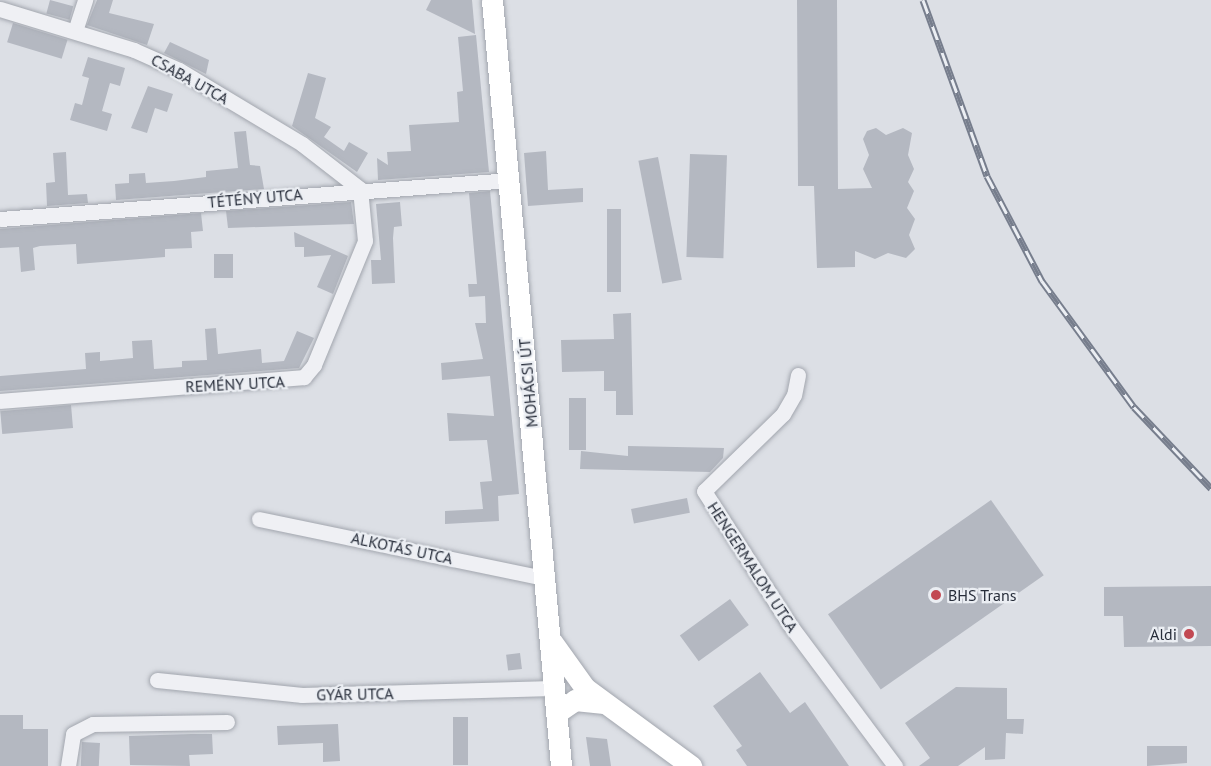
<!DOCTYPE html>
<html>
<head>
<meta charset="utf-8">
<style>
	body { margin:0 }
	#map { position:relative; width:1211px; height:766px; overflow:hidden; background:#dcdfe5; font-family:"PT Sans",sans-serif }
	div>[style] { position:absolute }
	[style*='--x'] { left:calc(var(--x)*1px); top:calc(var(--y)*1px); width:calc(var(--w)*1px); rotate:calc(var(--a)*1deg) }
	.building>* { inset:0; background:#b4b8c1; transform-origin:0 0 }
	.roads { filter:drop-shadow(0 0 2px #a2a6ae) drop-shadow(0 0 2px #a2a6ae) }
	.minor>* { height:15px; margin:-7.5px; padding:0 7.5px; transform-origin:7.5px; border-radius:7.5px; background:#eff0f4 }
	.secondary>* { height:21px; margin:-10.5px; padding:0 10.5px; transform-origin:10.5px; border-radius:10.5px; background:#fff }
	.rail>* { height:7px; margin-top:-3.5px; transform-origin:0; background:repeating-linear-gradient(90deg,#ebeef3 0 14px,#777e8d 0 28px); box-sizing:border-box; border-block:2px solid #777e8d }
	.dots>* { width:16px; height:16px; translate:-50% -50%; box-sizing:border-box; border:3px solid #ebeef3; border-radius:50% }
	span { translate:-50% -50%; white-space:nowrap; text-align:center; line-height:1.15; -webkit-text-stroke:4.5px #ebeef3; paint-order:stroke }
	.street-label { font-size:16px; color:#272d3a }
	.poi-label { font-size:16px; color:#272d3a }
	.left { translate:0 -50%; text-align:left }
	.right { translate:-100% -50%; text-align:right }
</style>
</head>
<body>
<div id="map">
	<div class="building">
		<i style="left:50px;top:0;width:24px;height:14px;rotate:15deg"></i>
		<i style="clip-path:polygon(97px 0,113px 0,109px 13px,154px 24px,147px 45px,87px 25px)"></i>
		<i style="clip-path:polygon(431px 0,472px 0,475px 34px,426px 10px)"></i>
		<i style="clip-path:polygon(797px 0,837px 0,838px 189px,872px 188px,863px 169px,869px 155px,863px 139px,867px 131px,876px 128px,886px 135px,903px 128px,912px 133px,908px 155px,914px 169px,908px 182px,914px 191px,907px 208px,915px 219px,909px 235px,915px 249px,906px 258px,888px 253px,875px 259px,855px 251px,855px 267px,817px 268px,814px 186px,798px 186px)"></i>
		<i style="left:13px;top:23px;width:57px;height:20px;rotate:17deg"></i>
		<i style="clip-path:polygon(476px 35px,489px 172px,378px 180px,377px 158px,388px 165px,387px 152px,411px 151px,409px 125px,459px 122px,457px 92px,463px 91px,458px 37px)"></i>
		<i style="clip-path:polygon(170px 42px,209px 60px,206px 74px,164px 53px)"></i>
		<i style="clip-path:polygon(88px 57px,125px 68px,120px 86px,110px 83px,102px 111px,112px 114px,107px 131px,70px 120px,75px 103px,82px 105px,89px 78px,82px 76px)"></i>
		<i style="clip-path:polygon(308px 73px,326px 78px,315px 118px,331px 127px,324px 137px,344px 151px,349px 142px,368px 153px,357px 172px,292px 126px)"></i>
		<i style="clip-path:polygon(148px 86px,173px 94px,167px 112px,155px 108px,147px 133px,131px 128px)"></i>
		<i style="clip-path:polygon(246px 131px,250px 165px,260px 166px,264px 189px,116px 200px,115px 184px,129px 183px,129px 174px,145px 173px,146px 183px,174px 181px,206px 177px,206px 171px,238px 168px,234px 132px)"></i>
		<i style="clip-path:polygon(546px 151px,548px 190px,583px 188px,583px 202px,528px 206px,524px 153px)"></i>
		<i style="clip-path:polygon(66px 152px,68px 195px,87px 194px,88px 203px,47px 206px,46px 183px,55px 182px,53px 153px)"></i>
		<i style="left:690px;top:154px;width:37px;height:103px;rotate:2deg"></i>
		<i style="left:658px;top:157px;width:125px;height:20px;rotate:79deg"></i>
		<i style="clip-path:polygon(490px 191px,519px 494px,498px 496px,499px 521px,445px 524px,445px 511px,483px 509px,480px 482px,492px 481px,487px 440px,449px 441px,447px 413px,494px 416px,490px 376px,442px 380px,441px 363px,483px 359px,475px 323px,486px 323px,485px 296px,469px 297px,468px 284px,477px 284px,469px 193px)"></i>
		<i style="clip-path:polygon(351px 202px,354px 224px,228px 228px,226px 211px)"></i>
		<i style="clip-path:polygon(400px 202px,402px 226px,394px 227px,393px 238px,395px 283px,372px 284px,371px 260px,381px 260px,376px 204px)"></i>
		<i style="left:607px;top:209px;width:14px;height:83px"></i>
		<i style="clip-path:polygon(201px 213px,203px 231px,191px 232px,192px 248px,165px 249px,165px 257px,77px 264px,76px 244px,40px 246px,33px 248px,35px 270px,21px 272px,19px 247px,0 248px,0 229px)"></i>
		<i style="clip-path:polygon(294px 232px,348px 256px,333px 294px,317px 287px,331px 255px,304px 257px,304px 247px,295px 247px)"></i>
		<i style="left:214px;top:254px;width:19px;height:24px"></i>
		<i style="clip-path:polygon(631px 313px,633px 415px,616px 415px,616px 391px,604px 391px,604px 371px,562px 372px,561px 340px,614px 339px,613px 314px)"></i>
		<i style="clip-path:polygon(216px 328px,218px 354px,261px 349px,262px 363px,284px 361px,297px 331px,314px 338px,299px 368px,0 391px,0 376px,86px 369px,85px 353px,100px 352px,100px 361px,133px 358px,132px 341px,152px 340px,154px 369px,182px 367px,182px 361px,207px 360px,205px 329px)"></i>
		<i style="left:569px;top:398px;width:17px;height:52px"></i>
		<i style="left:71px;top:405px;width:23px;height:71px;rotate:85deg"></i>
		<i style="clip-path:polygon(628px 446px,724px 448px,723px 458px,710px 472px,580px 469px,581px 451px,628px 456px)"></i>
		<i style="left:687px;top:498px;width:15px;height:57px;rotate:79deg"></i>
		<i style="left:991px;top:500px;width:92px;height:199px;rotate:55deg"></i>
		<i style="clip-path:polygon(1211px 586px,1211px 646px,1124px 647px,1123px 616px,1104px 616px,1104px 587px)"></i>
		<i style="left:730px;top:599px;width:32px;height:62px;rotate:54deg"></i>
		<i style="left:520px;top:653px;width:16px;height:14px;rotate:83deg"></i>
		<i style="clip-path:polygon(760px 672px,790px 713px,805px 702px,849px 766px,747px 766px,736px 750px,742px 746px,713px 706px)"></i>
		<i style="clip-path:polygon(956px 687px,1007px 688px,1007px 719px,1024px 719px,1023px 734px,1006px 733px,1005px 759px,985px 760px,985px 747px,958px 766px,919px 766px,930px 758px,905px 723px)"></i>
		<i style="clip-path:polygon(0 715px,23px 715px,23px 729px,48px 729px,48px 766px,0 766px)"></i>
		<i style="left:453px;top:717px;width:15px;height:48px"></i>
		<i style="clip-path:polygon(338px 724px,340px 761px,323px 762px,323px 743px,278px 745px,277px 726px)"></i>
		<i style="clip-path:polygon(191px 734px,212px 734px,213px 754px,189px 755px,190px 766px,130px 765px,129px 736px)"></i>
		<i style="clip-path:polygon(586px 737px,607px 739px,611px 766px,590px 766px)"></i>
		<i style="left:82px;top:742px;width:18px;height:24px;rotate:3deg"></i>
		<i style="clip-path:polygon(1147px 746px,1187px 746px,1187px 763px,1147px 766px)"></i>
	</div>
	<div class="roads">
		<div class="minor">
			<i style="--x:0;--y:9;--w:140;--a:17"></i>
			<i style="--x:134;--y:50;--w:49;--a:24"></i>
			<i style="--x:179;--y:70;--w:144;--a:31"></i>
			<i style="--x:302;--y:144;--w:73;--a:37.8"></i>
			<i style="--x:360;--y:189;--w:52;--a:84.5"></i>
			<i style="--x:365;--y:241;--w:134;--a:112.4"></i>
			<i style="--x:314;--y:365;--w:16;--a:130"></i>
			<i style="--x:304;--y:377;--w:305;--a:175.5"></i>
			<i style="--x:75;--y:31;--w:33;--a:-72"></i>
			<i style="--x:0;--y:219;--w:511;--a:-4.37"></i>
			<i style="--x:798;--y:375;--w:20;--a:101"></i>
			<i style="--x:794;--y:395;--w:22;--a:120"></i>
			<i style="--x:783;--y:414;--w:110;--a:135.7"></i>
			<i style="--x:704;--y:491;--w:159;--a:57.3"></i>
			<i style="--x:790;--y:625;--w:176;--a:53.3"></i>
			<i style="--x:259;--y:519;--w:292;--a:11.7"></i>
			<i style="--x:157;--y:680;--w:146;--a:5.9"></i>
			<i style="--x:302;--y:695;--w:251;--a:-1.6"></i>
			<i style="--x:68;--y:766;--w:32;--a:-81"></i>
			<i style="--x:73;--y:734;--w:22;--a:-27"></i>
			<i style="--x:93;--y:724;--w:134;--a:-0.9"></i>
		</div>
		<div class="secondary">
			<i style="--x:492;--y:0;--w:769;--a:84.85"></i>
			<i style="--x:552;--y:642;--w:57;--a:54.3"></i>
			<i style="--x:585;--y:688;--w:132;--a:36.3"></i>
			<i style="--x:556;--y:713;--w:23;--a:-34"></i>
			<i style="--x:575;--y:700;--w:29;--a:6"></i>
		</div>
	</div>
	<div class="rail">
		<i style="--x:923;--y:0;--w:187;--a:70"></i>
		<i style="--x:987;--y:176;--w:119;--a:62.4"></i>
		<i style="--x:1042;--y:281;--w:156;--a:53.9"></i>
		<i style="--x:1134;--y:407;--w:112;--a:46.5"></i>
	</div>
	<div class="dots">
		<i style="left:936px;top:595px;background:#c24953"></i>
		<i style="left:1189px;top:634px;background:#c24953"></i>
	</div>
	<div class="street-label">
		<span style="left:190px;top:79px;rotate:29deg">CSABA UTCA</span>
		<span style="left:255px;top:198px;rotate:-5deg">TÉTÉNY UTCA</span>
		<span style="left:528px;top:383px;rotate:-95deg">MOHÁCSI ÚT</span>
		<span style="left:235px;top:384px;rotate:-3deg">REMÉNY UTCA</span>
		<span style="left:402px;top:548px;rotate:12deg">ALKOTÁS UTCA</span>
		<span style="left:753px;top:567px;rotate:57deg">HENGERMALOM UTCA</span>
		<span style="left:355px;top:694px;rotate:-1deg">GYÁR UTCA</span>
	</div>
	<div class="poi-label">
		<span class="left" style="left:948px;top:595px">BHS Trans</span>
		<span class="right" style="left:1177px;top:634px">Aldi</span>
	</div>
</div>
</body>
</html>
